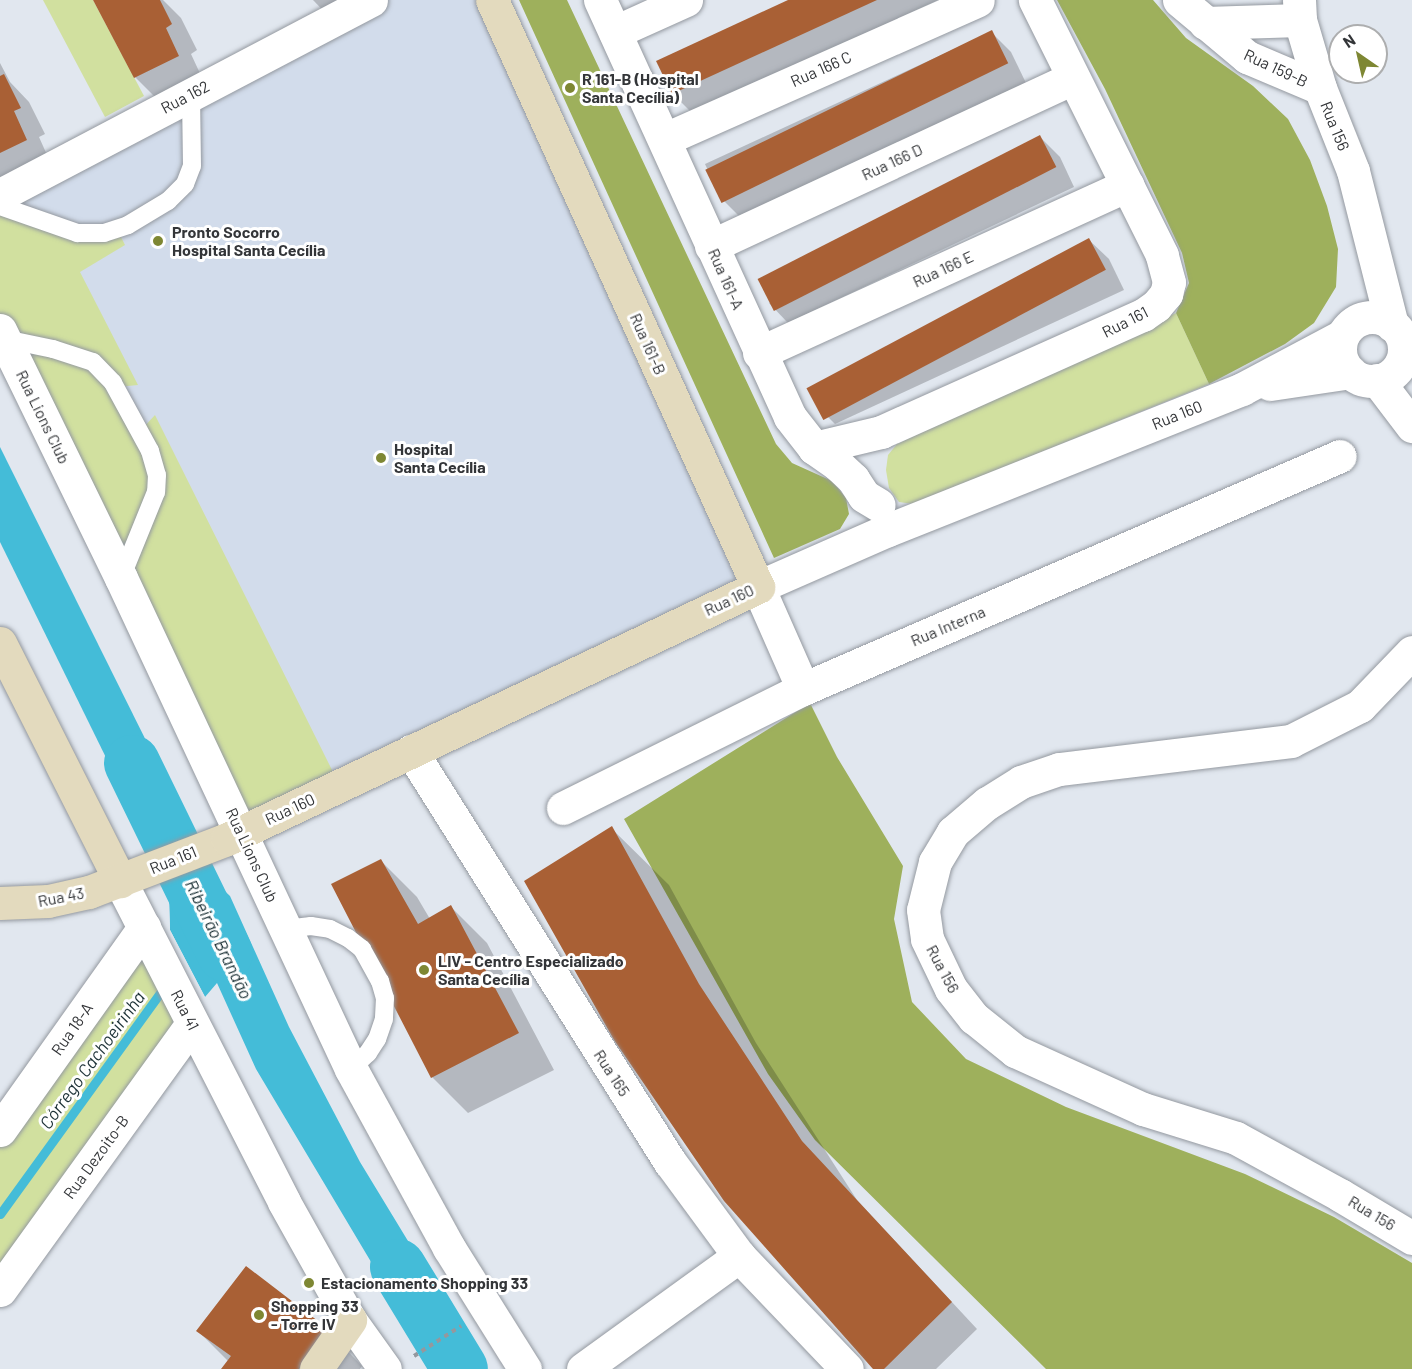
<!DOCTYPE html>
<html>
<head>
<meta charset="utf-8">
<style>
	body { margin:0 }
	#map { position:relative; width:1412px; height:1369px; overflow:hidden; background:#e1e7ef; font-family:Barlow,sans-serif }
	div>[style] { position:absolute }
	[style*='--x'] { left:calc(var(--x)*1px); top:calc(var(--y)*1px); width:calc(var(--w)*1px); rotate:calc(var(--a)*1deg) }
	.built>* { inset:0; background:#d2dceb }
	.green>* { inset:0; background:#d1e09f }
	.forest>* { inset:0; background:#9eb05c }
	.water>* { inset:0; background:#44bcd8 }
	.pier>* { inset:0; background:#e1e7ef }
	.shadow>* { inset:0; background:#0003 }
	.stream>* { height:9px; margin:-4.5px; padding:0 4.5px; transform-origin:4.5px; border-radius:4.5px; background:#44bcd8 }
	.river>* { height:56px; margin:-28px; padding:0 28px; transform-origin:28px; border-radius:28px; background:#44bcd8 }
	.building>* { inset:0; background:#a96035; transform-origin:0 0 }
	.path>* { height:4px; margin-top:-2px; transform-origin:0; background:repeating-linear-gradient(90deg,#94989e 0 4.5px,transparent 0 9px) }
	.roads { filter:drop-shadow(0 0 2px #9499a0) drop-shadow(0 0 2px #9499a0) }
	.lane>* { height:18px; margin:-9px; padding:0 9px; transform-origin:9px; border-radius:9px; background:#fff }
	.street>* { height:33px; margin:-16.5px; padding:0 16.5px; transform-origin:16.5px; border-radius:16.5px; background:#fff }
	.street>.ring { margin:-16.5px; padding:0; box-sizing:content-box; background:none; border:33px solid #fff; border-radius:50% }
	.secondary>* { height:33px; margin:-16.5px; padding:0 16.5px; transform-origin:16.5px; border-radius:16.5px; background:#e3dabe }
	.dots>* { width:16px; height:16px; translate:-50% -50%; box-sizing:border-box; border:3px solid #fff; border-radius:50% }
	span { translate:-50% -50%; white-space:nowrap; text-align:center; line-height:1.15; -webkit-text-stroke:6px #fff; paint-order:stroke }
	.street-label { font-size:16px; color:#333538 }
	.poi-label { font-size:16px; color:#333538; font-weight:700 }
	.left { translate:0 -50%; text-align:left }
	.water-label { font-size:18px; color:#1c3136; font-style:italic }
	.north { position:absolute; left:1328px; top:24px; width:60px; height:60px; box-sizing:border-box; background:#fff; border:2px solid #adaeaf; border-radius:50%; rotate:326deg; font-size:16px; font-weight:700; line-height:24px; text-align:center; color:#333538 }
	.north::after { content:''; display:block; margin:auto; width:21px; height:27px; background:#7e8733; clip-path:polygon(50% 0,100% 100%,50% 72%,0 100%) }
</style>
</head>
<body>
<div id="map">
	<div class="built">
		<i style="clip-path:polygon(371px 0,492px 0,758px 587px,340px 786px,0 195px)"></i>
	</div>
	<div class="green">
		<i style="clip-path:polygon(43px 0,93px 0,144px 96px,105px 117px)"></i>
		<i style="clip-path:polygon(0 207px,121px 237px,125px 245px,80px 272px,138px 385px,117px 387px,141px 430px,155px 415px,340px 786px,241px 832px,0 330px)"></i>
		<i style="clip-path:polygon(1176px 313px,1209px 384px,913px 504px,899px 502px,889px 488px,886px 470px,888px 455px,897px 444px)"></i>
		<i style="clip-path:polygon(144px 927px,187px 1016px,0 1290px,0 1130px)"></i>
	</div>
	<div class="forest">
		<i style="clip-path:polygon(519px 0,567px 0,776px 444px,792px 463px,832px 481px,846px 498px,849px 514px,840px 529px,774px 558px)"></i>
		<i style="clip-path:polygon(1057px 0,1153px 0,1186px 38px,1253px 86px,1288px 119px,1310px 160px,1327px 206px,1338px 249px,1336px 287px,1314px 323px,1285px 344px,1209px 384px,1176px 313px,1189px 283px,1182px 253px,1105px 89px)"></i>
		<i style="clip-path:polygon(810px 703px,837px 757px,903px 866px,894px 919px,912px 1002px,966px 1059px,1066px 1107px,1245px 1174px,1334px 1217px,1412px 1263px,1412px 1369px,1046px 1369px,815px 1140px,768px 1074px,624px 819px)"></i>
	</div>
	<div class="water">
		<i style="clip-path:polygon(0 447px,187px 823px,147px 841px,0 542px)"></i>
		<i style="clip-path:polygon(210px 877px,230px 896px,289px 1027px,360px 1162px,456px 1320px,420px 1344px,256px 1069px,217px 983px,205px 997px,170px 930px,169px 899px)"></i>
	</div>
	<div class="pier">
		<i style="clip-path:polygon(210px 874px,212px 876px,169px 899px,170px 930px,205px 997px,203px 999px,167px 931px,166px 899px)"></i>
	</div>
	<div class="shadow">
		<i style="clip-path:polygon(95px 0,163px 0,181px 18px,197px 50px,191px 54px,204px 82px,161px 103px,135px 77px)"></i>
		<i style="clip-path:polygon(313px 0,379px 0,335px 23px)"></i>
		<i style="clip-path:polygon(791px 0,938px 0,692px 113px,673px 94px)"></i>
		<i style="clip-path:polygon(991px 32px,1011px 52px,1026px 83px,739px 216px,720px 197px,705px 164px)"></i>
		<i style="clip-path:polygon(0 63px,10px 82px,29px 102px,45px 134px,39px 137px,52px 166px,0 177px)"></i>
		<i style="clip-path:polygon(1040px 137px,1060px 157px,1074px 187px,788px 323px,769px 303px)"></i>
		<i style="clip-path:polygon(1089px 240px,1109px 259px,1124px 290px,835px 424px,816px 405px)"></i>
		<i style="clip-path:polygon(611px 828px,669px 885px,756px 1043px,857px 1200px,977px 1329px,936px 1369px,875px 1369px)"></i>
		<i style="clip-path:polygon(381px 861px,417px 897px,430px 919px,451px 907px,487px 943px,554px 1070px,468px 1113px,432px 1077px)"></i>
		<i style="clip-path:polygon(326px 1329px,362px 1366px,360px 1369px,223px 1369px,229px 1362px,198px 1331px)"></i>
	</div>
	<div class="stream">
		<i style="--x:0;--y:1214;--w:283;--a:-54.1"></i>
	</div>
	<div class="river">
		<i style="--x:132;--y:763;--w:212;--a:64"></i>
		<i style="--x:398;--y:1267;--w:119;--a:58.7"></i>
	</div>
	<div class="building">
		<i style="clip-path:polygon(93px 0,160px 0,172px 24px,166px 28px,179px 56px,134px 78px)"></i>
		<i style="clip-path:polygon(788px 0,877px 0,672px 94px,656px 61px)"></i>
		<i style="left:992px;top:30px;width:37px;height:319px;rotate:64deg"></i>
		<i style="clip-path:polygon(4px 74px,21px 108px,14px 111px,27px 140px,0 153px,0 76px)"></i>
		<i style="left:1040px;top:135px;width:36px;height:317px;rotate:63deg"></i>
		<i style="left:1089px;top:238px;width:36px;height:320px;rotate:62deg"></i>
		<i style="clip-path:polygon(612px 826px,699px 984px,802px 1141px,952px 1302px,884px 1369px,873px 1369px,724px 1201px,614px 1040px,524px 881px)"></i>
		<i style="clip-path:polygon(381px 859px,418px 924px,451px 905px,519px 1033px,431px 1078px,331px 884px)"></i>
		<i style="clip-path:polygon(246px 1266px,327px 1328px,299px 1369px,221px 1369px,231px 1356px,196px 1331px)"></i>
	</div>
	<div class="path">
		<i style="--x:414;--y:1356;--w:56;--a:-32.6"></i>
	</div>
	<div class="roads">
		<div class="lane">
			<i style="--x:0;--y:206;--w:82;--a:19.3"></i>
			<i style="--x:77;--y:233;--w:27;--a:0"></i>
			<i style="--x:104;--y:233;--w:25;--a:-18"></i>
			<i style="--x:128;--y:225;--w:47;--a:-31"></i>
			<i style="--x:168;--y:201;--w:24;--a:-45"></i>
			<i style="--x:185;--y:184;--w:19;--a:-69"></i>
			<i style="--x:192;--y:166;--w:73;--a:-90.8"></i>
			<i style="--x:5;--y:339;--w:49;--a:11.8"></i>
			<i style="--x:53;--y:349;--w:42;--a:18"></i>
			<i style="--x:93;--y:362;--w:29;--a:46"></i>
			<i style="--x:113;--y:383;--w:77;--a:61.4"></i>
			<i style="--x:150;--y:451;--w:25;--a:74"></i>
			<i style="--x:157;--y:475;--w:17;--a:93"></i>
			<i style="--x:156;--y:492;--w:93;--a:112.1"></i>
			<i style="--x:286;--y:929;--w:25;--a:-7"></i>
			<i style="--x:311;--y:926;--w:19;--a:9"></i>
			<i style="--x:330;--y:929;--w:20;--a:27"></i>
			<i style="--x:348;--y:938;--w:18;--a:38"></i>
			<i style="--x:362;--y:949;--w:37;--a:61"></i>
			<i style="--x:380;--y:981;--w:18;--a:74"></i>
			<i style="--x:385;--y:998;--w:21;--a:93"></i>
			<i style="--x:384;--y:1019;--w:21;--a:109"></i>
			<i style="--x:377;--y:1039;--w:17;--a:123"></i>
			<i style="--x:368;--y:1053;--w:23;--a:137"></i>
		</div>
		<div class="street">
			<i style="--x:600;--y:0;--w:458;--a:65.5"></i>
			<i style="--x:790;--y:417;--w:39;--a:52"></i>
			<i style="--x:814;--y:448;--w:28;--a:35"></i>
			<i style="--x:837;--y:464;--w:22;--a:43"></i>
			<i style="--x:853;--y:479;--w:20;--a:57"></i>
			<i style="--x:864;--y:496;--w:17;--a:31"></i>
			<i style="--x:1179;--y:0;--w:89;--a:40"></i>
			<i style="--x:1247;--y:57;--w:79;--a:23"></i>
			<i style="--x:1299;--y:0;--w:20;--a:87"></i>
			<i style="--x:1300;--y:20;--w:71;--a:73.6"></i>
			<i style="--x:1320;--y:88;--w:89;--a:68.3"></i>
			<i style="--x:1353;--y:171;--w:159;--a:75.8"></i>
			<i style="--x:1205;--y:23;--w:95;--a:-1.8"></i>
			<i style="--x:615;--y:32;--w:78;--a:-24.3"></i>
			<i style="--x:665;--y:139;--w:342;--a:-23.9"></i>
			<i style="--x:0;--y:195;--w:419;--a:-27.7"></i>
			<i style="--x:711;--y:246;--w:399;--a:-24.9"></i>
			<i class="ring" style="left:1340px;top:317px;width:31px;height:31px"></i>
			<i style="--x:0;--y:330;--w:276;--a:64"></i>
			<i style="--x:121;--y:578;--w:542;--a:64.9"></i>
			<i style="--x:351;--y:1069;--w:204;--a:61.3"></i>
			<i style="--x:449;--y:1248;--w:143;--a:57.9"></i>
			<i style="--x:759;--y:353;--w:405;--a:-24.5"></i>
			<i style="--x:1377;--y:380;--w:58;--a:52.7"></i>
			<i style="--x:1270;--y:384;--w:81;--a:-8.5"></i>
			<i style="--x:814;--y:448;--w:69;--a:-13.4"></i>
			<i style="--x:881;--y:432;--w:287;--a:-24.1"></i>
			<i style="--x:1143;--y:315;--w:16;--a:-35"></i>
			<i style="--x:1156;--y:306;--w:16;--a:-50"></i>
			<i style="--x:1166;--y:294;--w:12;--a:-76"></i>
			<i style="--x:1169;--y:282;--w:28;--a:-105"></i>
			<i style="--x:1162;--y:255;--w:285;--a:-116.5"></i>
			<i style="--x:1412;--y:652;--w:75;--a:133.9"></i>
			<i style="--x:1360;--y:706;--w:77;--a:153.1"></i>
			<i style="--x:1291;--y:741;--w:234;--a:173.1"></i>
			<i style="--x:1059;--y:769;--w:40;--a:161.1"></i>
			<i style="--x:1021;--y:782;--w:40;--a:148"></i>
			<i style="--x:987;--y:803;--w:45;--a:139.5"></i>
			<i style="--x:953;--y:832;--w:35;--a:121"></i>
			<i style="--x:935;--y:862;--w:49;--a:104"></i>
			<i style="--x:923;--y:910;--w:29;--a:82"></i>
			<i style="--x:927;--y:939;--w:55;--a:64.4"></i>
			<i style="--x:951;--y:989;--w:37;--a:52"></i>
			<i style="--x:974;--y:1018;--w:53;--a:38.8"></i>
			<i style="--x:1015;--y:1051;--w:141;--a:24.4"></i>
			<i style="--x:1143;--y:1109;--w:97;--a:17.3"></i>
			<i style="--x:1236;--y:1138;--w:119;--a:28.7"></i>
			<i style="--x:1340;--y:1195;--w:84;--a:30.8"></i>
			<i style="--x:803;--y:689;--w:111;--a:-113.8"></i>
			<i style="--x:758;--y:587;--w:142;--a:-23.7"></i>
			<i style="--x:888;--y:530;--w:381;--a:-21.7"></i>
			<i style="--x:1242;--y:389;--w:113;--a:-27.9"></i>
			<i style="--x:411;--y:751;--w:486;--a:57.8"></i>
			<i style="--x:670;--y:1162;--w:117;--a:53.7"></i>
			<i style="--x:739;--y:1256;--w:156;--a:46.3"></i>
			<i style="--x:563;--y:808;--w:268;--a:-26.4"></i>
			<i style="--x:803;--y:689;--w:585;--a:-23.46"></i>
			<i style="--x:120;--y:881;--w:360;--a:62.9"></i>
			<i style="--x:284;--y:1202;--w:135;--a:60.8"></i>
			<i style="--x:350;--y:1320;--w:60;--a:54.5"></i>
			<i style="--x:0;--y:1130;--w:249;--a:-54.6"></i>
			<i style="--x:0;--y:1290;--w:328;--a:-54.2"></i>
			<i style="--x:583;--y:1369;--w:193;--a:-35.9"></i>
		</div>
		<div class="secondary">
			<i style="--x:0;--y:643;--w:267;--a:63.2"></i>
			<i style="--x:0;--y:903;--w:48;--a:-2.4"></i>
			<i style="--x:48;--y:901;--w:42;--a:-12.4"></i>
			<i style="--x:89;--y:892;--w:148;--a:-21"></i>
			<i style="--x:227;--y:839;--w:588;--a:-25.39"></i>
			<i style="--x:758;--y:587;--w:644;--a:-114.38"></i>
			<i style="--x:316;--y:1369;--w:60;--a:-55.2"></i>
		</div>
	</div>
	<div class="dots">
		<i style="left:570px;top:88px;background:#7e8733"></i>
		<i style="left:158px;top:241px;background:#7e8733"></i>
		<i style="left:381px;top:458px;background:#7e8733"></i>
		<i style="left:424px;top:970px;background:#7e8733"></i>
		<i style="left:309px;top:1283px;background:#7e8733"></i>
		<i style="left:259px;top:1315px;background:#7e8733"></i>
	</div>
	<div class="street-label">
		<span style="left:1276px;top:68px;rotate:25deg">Rua 159-B</span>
		<span style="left:821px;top:69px;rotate:-24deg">Rua 166 C</span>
		<span style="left:185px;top:97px;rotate:-28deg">Rua 162</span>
		<span style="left:1335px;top:126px;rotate:68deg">Rua 156</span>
		<span style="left:892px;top:162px;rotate:-25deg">Rua 166 D</span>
		<span style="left:943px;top:269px;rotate:-25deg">Rua 166 E</span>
		<span style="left:726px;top:279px;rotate:66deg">Rua 161-A</span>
		<span style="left:1125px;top:322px;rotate:-27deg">Rua 161</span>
		<span style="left:648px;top:344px;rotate:66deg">Rua 161-B</span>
		<span style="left:1177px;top:415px;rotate:-22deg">Rua 160</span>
		<span style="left:43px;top:417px;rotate:64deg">Rua Lions Club</span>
		<span style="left:729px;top:600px;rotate:-25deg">Rua 160</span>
		<span style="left:948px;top:626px;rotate:-23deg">Rua Interna</span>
		<span style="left:290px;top:809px;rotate:-25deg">Rua 160</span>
		<span style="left:252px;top:855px;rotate:65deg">Rua Lions Club</span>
		<span style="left:173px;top:860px;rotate:-22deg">Rua 161</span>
		<span style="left:61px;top:897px;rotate:-11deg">Rua 43</span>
		<span style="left:943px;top:969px;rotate:62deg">Rua 156</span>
		<span style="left:185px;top:1010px;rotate:63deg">Rua 41</span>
		<span style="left:72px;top:1029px;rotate:-55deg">Rua 18-A</span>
		<span style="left:612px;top:1073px;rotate:57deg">Rua 165</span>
		<span style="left:96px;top:1157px;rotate:-54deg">Rua Dezoito-B</span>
		<span style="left:1372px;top:1213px;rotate:31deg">Rua 156</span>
	</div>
	<div class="poi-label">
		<span class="left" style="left:582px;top:88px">R 161-B (Hospital<br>Santa Cecília)</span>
		<span class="left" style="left:172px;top:241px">Pronto Socorro<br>Hospital Santa Cecília</span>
		<span class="left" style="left:394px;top:458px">Hospital<br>Santa Cecília</span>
		<span class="left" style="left:438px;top:970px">LIV - Centro Especializado<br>Santa Cecília</span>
		<span class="left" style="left:321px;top:1283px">Estacionamento Shopping 33</span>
		<span class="left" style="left:271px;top:1315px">Shopping 33<br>- Torre IV</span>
	</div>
	<div class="water-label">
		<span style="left:219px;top:939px;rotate:64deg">Ribeirão Brandão</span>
		<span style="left:92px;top:1060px;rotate:-54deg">Córrego Cachoeirinha</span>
	</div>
	<div class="north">N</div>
</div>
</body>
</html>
